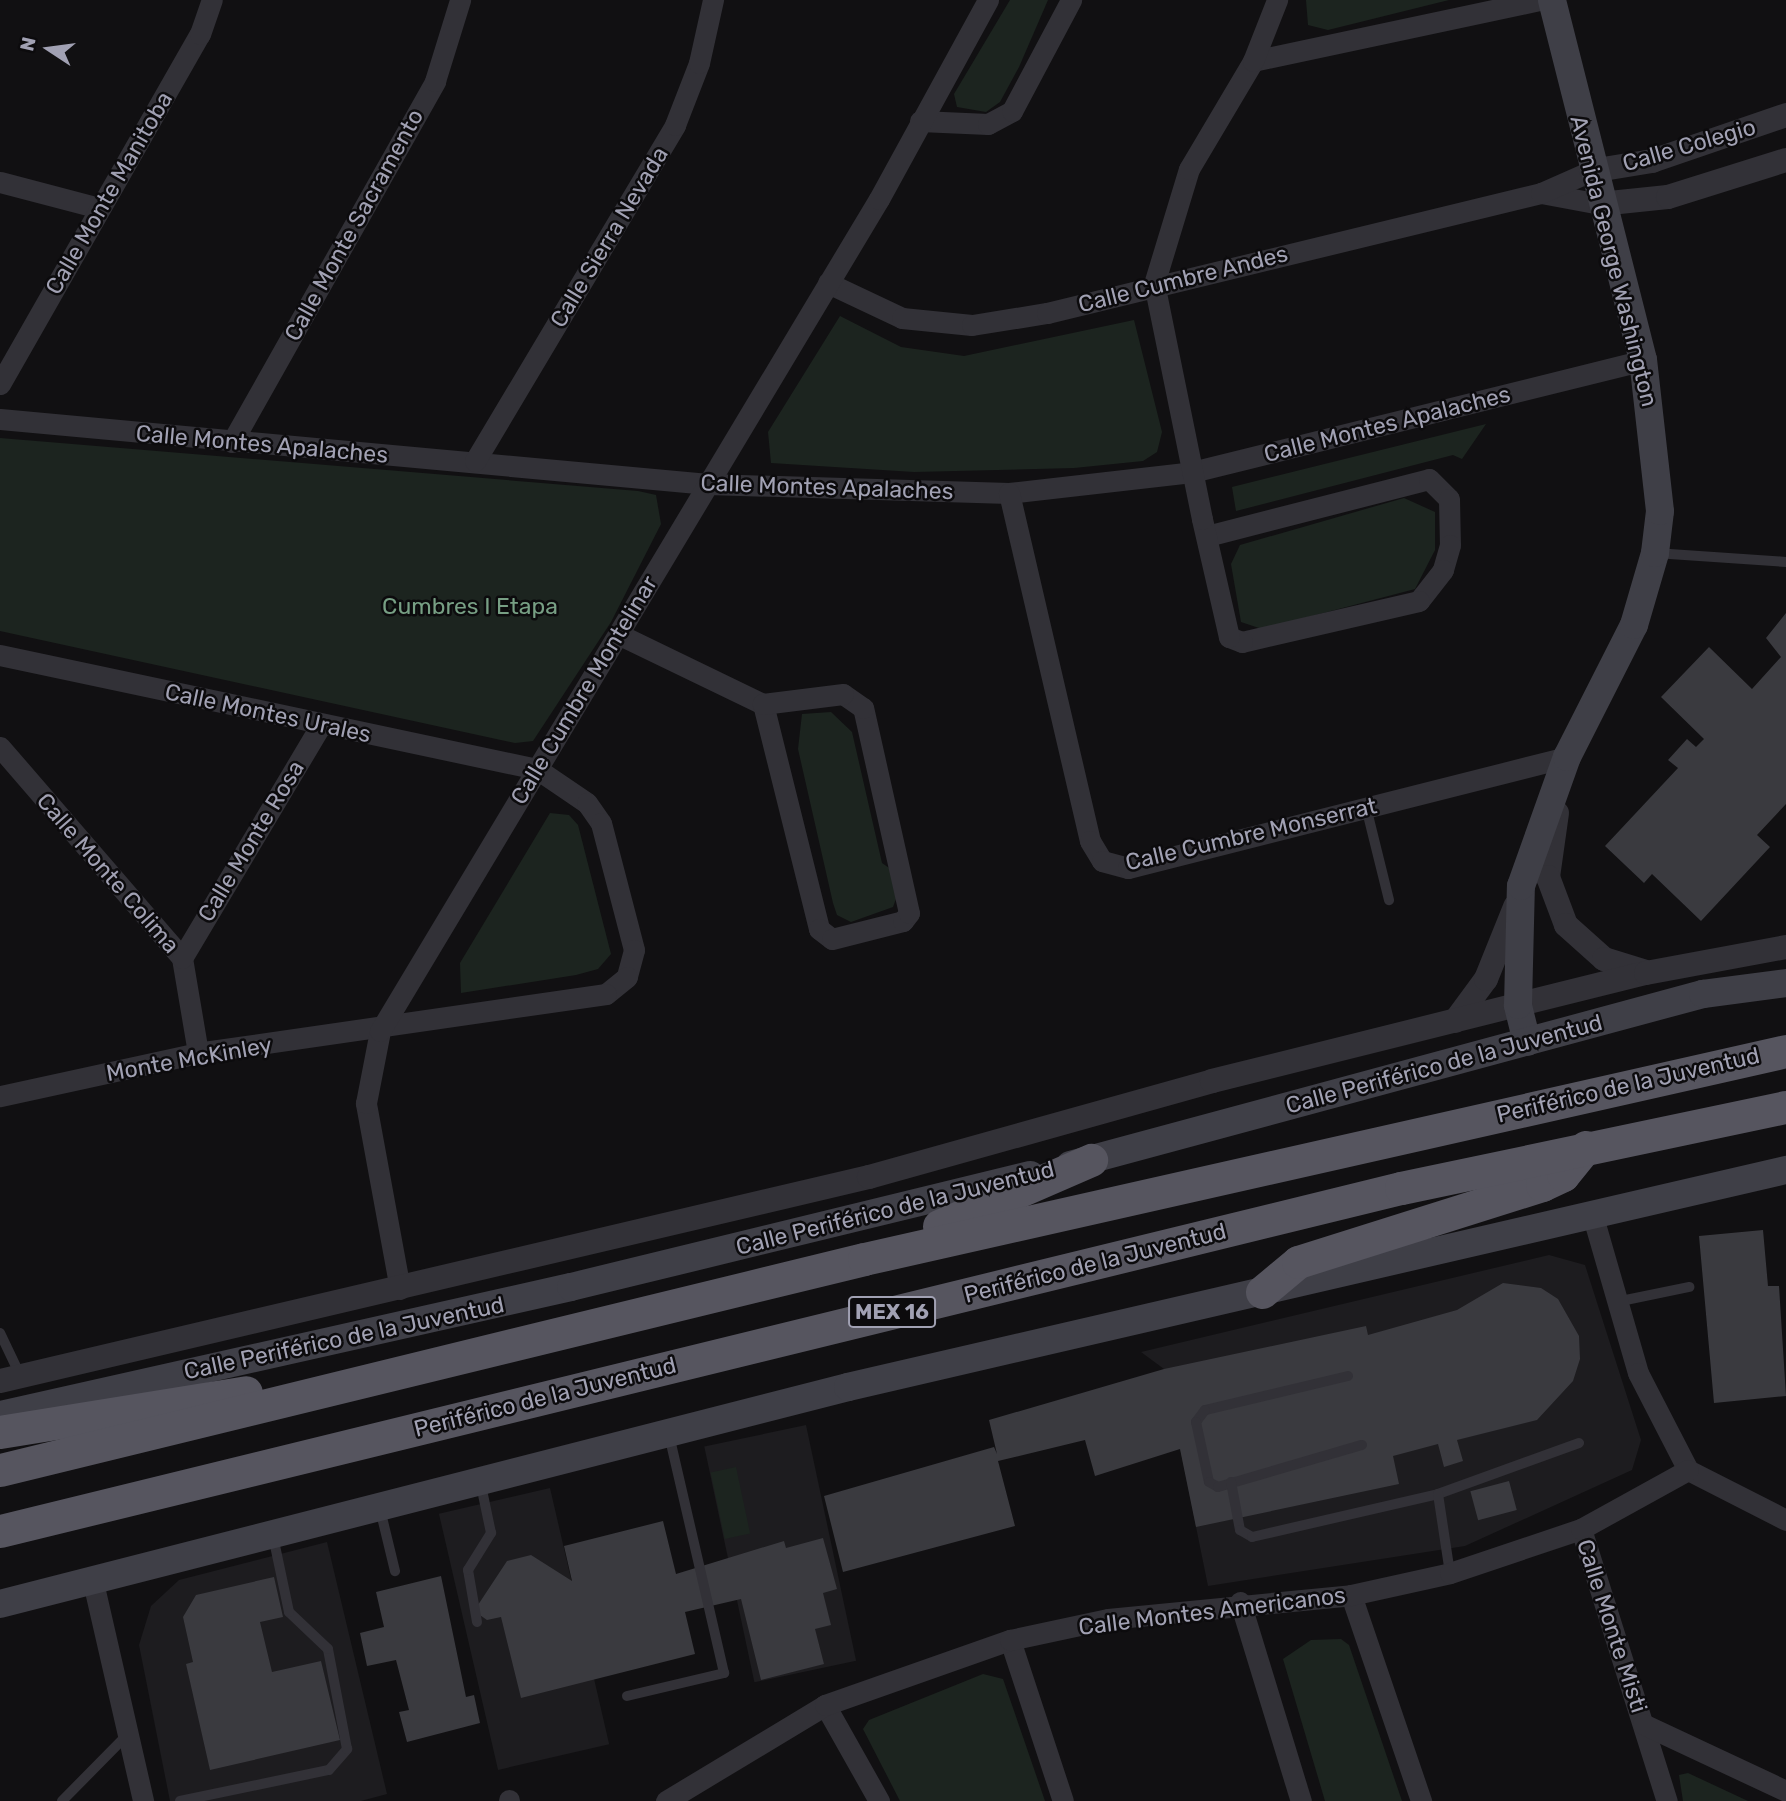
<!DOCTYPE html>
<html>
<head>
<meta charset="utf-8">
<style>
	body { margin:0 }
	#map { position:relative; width:1786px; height:1801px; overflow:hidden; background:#111012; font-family:Rubik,sans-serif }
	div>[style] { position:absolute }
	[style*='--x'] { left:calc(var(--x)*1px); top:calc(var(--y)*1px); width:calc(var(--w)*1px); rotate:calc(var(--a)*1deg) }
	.built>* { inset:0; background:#1d1c1f; transform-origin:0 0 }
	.green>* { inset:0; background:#1c241f; transform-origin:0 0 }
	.building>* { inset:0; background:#3a3a3f; transform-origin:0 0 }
	.service>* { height:10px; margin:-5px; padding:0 5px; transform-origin:5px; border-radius:5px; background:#323137 }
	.minor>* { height:21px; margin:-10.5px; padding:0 10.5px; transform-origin:10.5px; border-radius:10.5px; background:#323137 }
	.tertiary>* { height:24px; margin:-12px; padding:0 12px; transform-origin:12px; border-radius:12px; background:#323137 }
	.secondary>* { height:28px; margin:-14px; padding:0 14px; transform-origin:14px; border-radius:14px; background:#3f3f47 }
	.trunk>* { height:33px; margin:-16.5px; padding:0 16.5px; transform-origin:16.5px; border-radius:16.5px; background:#56555f }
	span { translate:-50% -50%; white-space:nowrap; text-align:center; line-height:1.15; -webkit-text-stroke:5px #0c0b0d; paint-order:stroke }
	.shield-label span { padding:2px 5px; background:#0c0b0d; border:2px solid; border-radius:5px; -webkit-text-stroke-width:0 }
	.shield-label { font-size:21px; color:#a1a1b3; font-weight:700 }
	.street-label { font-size:23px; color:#a1a1b3 }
	.park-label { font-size:23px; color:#779f84 }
	.north { position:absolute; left:14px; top:14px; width:70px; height:70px; -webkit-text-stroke:5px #0c0b0d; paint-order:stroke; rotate:283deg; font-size:19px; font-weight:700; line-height:28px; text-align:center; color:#a1a1b3 }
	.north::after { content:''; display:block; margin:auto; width:24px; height:32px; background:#a1a1b3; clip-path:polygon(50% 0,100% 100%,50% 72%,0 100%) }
</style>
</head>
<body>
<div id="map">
	<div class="built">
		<i style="clip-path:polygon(1549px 1255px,1585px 1265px,1641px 1440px,1632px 1470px,1465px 1546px,1208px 1586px,1164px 1369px,1141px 1352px)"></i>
		<i style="left:806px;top:1425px;width:241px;height:104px;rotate:78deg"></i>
		<i style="left:550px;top:1488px;width:263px;height:114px;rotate:77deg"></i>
		<i style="clip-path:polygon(327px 1542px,387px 1794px,361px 1801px,170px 1801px,139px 1645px,151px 1606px,179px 1580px)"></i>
	</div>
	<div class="green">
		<i style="clip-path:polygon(1010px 0,1048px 0,1019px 67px,1000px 102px,986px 112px,957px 107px,954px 94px)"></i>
		<i style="clip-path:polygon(1306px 0,1449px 0,1328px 30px,1308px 25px)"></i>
		<i style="clip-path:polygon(840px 316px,901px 347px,964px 356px,1134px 320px,1162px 432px,1157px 452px,1143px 461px,1074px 468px,914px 472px,771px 463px,768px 432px)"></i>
		<i style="clip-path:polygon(1486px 424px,1462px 459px,1453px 455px,1236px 511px,1232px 487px)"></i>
		<i style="clip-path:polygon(0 438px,638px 491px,656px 495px,661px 524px,611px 622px,533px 741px,515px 743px,0 631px)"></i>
		<i style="clip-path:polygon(1404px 498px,1435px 512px,1435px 550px,1415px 589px,1262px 629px,1241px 622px,1231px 564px,1240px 545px)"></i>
		<i style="clip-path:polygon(831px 712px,852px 732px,882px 863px,895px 872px,900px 888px,893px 907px,851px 922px,837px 915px,833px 903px,798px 749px,802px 714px)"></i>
		<i style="clip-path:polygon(550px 813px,569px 815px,578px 825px,611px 954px,598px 969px,576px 975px,461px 993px,460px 963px)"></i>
		<i style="left:736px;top:1467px;width:68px;height:26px;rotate:78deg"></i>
		<i style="clip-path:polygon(1341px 1639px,1349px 1645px,1402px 1801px,1325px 1801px,1283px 1659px,1311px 1640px)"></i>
		<i style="clip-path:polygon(983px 1674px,1003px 1679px,1045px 1801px,900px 1801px,863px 1729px,869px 1720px)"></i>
		<i style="clip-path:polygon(1688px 1773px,1748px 1801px,1683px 1801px,1679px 1775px)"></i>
	</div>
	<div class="building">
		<i style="clip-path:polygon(1786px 613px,1786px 804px,1757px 835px,1770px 847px,1701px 921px,1652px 874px,1644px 883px,1605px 846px,1678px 768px,1668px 760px,1687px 739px,1696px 747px,1704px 739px,1661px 697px,1709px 647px,1752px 689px,1781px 657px,1766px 638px)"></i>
		<i style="clip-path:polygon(1763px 1230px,1768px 1286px,1779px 1286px,1786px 1396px,1714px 1403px,1699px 1236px)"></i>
		<i style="clip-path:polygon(1503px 1283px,1541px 1288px,1558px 1299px,1579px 1336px,1580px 1359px,1573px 1381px,1537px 1420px,1457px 1440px,1463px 1461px,1444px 1467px,1438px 1444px,1393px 1456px,1399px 1484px,1196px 1527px,1180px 1449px,1095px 1476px,1085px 1440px,998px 1461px,1015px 1526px,843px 1572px,824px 1496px,994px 1447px,997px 1454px,989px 1420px,1164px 1369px,1366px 1326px,1368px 1335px,1457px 1310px)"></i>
		<i style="left:1509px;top:1481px;width:30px;height:40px;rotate:75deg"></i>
		<i style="clip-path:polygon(663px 1521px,676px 1574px,784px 1541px,786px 1548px,823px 1538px,837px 1589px,823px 1593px,831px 1625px,815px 1629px,824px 1664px,761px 1680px,741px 1599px,685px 1612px,695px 1654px,521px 1698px,501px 1617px,487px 1620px,474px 1611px,507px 1561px,531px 1555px,572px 1581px,564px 1546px)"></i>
		<i style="clip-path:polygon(441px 1576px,466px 1697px,474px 1695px,480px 1723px,407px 1742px,399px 1712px,409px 1710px,396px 1660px,367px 1666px,360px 1633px,384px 1627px,376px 1592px)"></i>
		<i style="clip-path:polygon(274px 1577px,283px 1617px,260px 1622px,272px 1672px,321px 1661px,340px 1740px,210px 1770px,186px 1664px,193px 1662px,183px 1617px,196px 1595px)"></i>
	</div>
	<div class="service">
		<i style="--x:1655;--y:553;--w:131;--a:3.9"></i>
		<i style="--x:1366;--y:807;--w:96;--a:76.1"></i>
		<i style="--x:1616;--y:1302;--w:75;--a:-11.6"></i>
		<i style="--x:0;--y:1333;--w:47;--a:64.5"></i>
		<i style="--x:1348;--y:1376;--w:147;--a:166.6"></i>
		<i style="--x:1205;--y:1410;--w:15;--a:127"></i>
		<i style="--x:1196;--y:1422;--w:61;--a:77.8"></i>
		<i style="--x:1209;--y:1482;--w:10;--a:29"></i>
		<i style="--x:1218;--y:1487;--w:150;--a:-16.3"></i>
		<i style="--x:1231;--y:1482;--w:49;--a:79.4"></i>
		<i style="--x:1240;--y:1530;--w:14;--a:30"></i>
		<i style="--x:1252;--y:1537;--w:191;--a:-13"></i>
		<i style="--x:1438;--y:1494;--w:150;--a:-19.9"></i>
		<i style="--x:1438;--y:1494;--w:80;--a:81.4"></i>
		<i style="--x:380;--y:1509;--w:64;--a:76.4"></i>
		<i style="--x:477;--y:1622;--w:53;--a:-99.8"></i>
		<i style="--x:468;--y:1570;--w:44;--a:-58.1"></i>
		<i style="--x:491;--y:1533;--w:49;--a:-101.8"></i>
		<i style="--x:627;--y:1696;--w:100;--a:-13.3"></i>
		<i style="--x:724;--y:1673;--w:244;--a:-103"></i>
		<i style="--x:62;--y:1801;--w:94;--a:-45.4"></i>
		<i style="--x:180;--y:1801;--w:152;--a:-11.8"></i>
		<i style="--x:329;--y:1770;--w:28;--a:-49"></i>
		<i style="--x:347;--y:1749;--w:102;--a:-100.8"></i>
		<i style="--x:328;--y:1649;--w:54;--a:-136.5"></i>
		<i style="--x:289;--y:1612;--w:78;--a:-101.9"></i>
	</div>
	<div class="minor">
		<i style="--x:1253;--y:61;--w:293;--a:-12"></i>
		<i style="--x:920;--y:121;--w:68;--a:2.5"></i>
		<i style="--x:988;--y:124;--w:27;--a:-28"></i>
		<i style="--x:1012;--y:111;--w:126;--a:-62"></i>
		<i style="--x:0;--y:182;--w:102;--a:14.7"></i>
		<i style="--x:1541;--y:193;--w:60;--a:10.6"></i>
		<i style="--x:828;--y:283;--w:82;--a:25.3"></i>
		<i style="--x:902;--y:318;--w:70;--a:5.7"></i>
		<i style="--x:972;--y:325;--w:76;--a:-9.1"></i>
		<i style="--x:1047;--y:313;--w:508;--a:-13.65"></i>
		<i style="--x:1541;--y:193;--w:55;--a:-23.7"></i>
		<i style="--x:0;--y:384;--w:403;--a:-60.3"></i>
		<i style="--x:200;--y:34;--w:36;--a:-71"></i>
		<i style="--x:0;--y:419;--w:711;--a:5.25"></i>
		<i style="--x:708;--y:484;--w:301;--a:1.7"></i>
		<i style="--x:1009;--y:493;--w:184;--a:-6.5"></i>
		<i style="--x:1192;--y:472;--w:465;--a:-13.9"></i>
		<i style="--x:232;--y:442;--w:414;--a:-60.6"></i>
		<i style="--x:435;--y:81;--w:85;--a:-72.8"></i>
		<i style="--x:475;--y:461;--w:391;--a:-59.2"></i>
		<i style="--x:675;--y:125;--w:66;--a:-68.8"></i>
		<i style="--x:699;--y:63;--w:65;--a:-77.5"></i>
		<i style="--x:1009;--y:493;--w:357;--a:76.9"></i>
		<i style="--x:1090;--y:841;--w:23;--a:59"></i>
		<i style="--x:1102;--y:861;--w:27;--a:15"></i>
		<i style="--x:1128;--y:868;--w:453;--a:-14.2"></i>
		<i style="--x:1207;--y:536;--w:229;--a:-14.4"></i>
		<i style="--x:1429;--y:479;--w:28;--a:45"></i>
		<i style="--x:1449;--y:499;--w:46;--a:88.8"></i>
		<i style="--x:1450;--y:545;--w:26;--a:106"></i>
		<i style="--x:1443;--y:570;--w:39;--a:128"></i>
		<i style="--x:1419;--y:601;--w:182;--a:167"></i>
		<i style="--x:1242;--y:642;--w:14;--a:-159"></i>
		<i style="--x:1229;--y:637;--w:121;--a:-102.9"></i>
		<i style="--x:1202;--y:519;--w:240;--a:-101.5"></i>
		<i style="--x:1154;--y:284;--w:120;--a:-73.1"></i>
		<i style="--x:1189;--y:169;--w:126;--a:-59.3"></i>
		<i style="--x:1253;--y:61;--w:66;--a:-68.5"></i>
		<i style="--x:618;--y:634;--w:161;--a:25.8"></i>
		<i style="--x:763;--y:704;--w:232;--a:76"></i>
		<i style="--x:819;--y:929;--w:16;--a:38"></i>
		<i style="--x:832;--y:939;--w:73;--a:-14.2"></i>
		<i style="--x:903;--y:921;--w:10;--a:-53"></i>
		<i style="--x:909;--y:913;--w:210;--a:-102.6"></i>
		<i style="--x:863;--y:708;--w:24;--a:-145"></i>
		<i style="--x:843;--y:694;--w:81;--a:172.9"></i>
		<i style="--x:0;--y:655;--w:549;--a:11.99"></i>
		<i style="--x:537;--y:769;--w:60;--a:34.2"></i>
		<i style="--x:587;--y:803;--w:24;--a:55"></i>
		<i style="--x:601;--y:823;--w:131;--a:75.4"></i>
		<i style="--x:634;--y:950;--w:28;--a:105"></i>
		<i style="--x:627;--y:977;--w:27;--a:141"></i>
		<i style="--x:606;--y:994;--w:412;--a:171.8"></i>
		<i style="--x:198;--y:1053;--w:203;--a:167.7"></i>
		<i style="--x:0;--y:747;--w:279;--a:49.2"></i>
		<i style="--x:182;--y:958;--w:96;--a:80.4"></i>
		<i style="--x:182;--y:958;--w:271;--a:-59.2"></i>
		<i style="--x:1593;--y:1217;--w:162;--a:73.9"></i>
		<i style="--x:1638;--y:1373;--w:109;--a:62.7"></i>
		<i style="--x:1688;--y:1470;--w:110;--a:27"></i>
		<i style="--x:400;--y:1289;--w:189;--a:-100.4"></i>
		<i style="--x:366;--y:1103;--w:73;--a:-79"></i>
		<i style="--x:380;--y:1031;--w:970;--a:-59.05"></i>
		<i style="--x:879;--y:199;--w:227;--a:-61.3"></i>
		<i style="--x:1581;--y:1529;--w:285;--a:72.5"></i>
		<i style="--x:93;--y:1582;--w:225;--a:77.1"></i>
		<i style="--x:1351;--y:1595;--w:218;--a:71.2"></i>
		<i style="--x:1240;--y:1602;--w:208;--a:73"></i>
		<i style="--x:1010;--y:1640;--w:169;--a:71.8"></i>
		<i style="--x:825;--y:1705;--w:110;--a:60.6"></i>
		<i style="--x:1643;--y:1724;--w:158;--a:25.1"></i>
		<i style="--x:509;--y:1801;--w:1;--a:-90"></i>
		<i style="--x:666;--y:1801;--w:186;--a:-31.1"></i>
		<i style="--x:825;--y:1705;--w:196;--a:-19.4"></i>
		<i style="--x:1010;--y:1640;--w:100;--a:-12.1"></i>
		<i style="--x:1108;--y:1619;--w:244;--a:-5.6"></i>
		<i style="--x:1351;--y:1595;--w:101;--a:-12.5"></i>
		<i style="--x:1450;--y:1573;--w:138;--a:-18.6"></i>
		<i style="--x:1581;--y:1529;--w:122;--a:-28.9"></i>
	</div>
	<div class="tertiary">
		<i style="--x:1591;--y:171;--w:62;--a:-9.3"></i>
		<i style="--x:1652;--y:161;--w:142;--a:-18.9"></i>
		<i style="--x:1600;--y:204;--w:68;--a:-5.9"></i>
		<i style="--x:1668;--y:197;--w:124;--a:-17.4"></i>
		<i style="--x:1557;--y:813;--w:65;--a:98"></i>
		<i style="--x:1548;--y:877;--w:51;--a:69.4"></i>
		<i style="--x:1566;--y:925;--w:51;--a:41.8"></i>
		<i style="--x:1604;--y:959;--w:44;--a:17.2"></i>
		<i style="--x:1455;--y:1021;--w:52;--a:-53.6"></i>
		<i style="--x:1486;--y:979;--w:78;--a:-68.1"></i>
		<i style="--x:0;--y:1381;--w:893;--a:-13.21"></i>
		<i style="--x:869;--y:1177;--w:356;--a:-15.6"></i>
		<i style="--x:1212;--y:1081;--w:447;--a:-14"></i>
		<i style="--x:1646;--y:973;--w:142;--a:-10.5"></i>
	</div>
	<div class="secondary">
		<i style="--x:1527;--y:1042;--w:38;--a:-104"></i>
		<i style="--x:1518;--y:1005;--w:119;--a:-88.6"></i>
		<i style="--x:1521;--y:886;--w:137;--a:-70.4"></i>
		<i style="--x:1567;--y:757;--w:148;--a:-63.1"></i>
		<i style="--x:1634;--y:625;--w:75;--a:-73.7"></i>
		<i style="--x:1655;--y:553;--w:42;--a:-83.2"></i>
		<i style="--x:1660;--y:511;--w:152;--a:-96.4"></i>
		<i style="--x:1643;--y:360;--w:371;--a:-104.2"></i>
		<i style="--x:1070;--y:1165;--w:656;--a:-15.12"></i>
		<i style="--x:1703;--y:994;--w:84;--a:-7.5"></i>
		<i style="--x:0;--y:1415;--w:585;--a:-12.64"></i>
		<i style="--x:571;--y:1287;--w:473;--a:-13.7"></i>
		<i style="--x:0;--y:1604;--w:875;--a:-14.35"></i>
		<i style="--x:848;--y:1387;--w:963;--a:-13.03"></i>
	</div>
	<div class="trunk">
		<i style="--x:939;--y:1226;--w:166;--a:-23.5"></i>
		<i style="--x:1262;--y:1292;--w:47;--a:-39.8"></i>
		<i style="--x:1298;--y:1262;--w:256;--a:-17.5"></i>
		<i style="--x:1542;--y:1185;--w:23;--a:-25"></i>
		<i style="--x:1563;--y:1175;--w:36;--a:-51"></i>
		<i style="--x:0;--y:1432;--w:249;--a:-9.2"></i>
		<i style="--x:0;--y:1470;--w:889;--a:-13.72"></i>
		<i style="--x:864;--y:1259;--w:945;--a:-12.71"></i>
		<i style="--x:0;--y:1531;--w:1442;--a:-13.76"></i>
		<i style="--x:1401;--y:1188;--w:393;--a:-11.9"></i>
	</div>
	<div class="shield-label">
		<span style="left:892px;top:1312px">MEX 16</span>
	</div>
	<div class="street-label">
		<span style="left:1689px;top:145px;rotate:-16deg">Calle Colegio</span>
		<span style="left:109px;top:193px;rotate:-60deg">Calle Monte Manitoba</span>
		<span style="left:354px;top:225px;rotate:-61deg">Calle Monte Sacramento</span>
		<span style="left:609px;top:237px;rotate:-59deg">Calle Sierra Nevada</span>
		<span style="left:1614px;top:261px;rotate:76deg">Avenida George Washington</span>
		<span style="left:1183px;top:279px;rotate:-14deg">Calle Cumbre Andes</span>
		<span style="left:1387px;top:424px;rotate:-14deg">Calle Montes Apalaches</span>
		<span style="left:262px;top:444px;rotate:5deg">Calle Montes Apalaches</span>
		<span style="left:827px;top:487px;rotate:2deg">Calle Montes Apalaches</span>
		<span style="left:584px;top:690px;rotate:-59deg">Calle Cumbre Montelinar</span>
		<span style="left:268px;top:713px;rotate:12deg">Calle Montes Urales</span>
		<span style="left:1251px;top:834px;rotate:-13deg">Calle Cumbre Monserrat</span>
		<span style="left:251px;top:841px;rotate:-59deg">Calle Monte Rosa</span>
		<span style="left:108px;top:873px;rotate:49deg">Calle Monte Colima</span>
		<span style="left:189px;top:1059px;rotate:-10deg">Monte McKinley</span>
		<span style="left:1444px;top:1064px;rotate:-15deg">Calle Periférico de la Juventud</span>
		<span style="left:1628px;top:1085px;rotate:-13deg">Periférico de la Juventud</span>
		<span style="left:895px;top:1208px;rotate:-14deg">Calle Periférico de la Juventud</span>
		<span style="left:1095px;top:1263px;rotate:-14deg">Periférico de la Juventud</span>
		<span style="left:344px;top:1338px;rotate:-12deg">Calle Periférico de la Juventud</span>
		<span style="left:545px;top:1397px;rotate:-14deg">Periférico de la Juventud</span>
		<span style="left:1212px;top:1611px;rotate:-7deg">Calle Montes Americanos</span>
		<span style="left:1612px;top:1626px;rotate:72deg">Calle Monte Misti</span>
	</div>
	<div class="park-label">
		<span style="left:470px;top:606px">Cumbres I Etapa</span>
	</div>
	<div class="north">N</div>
</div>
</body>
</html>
